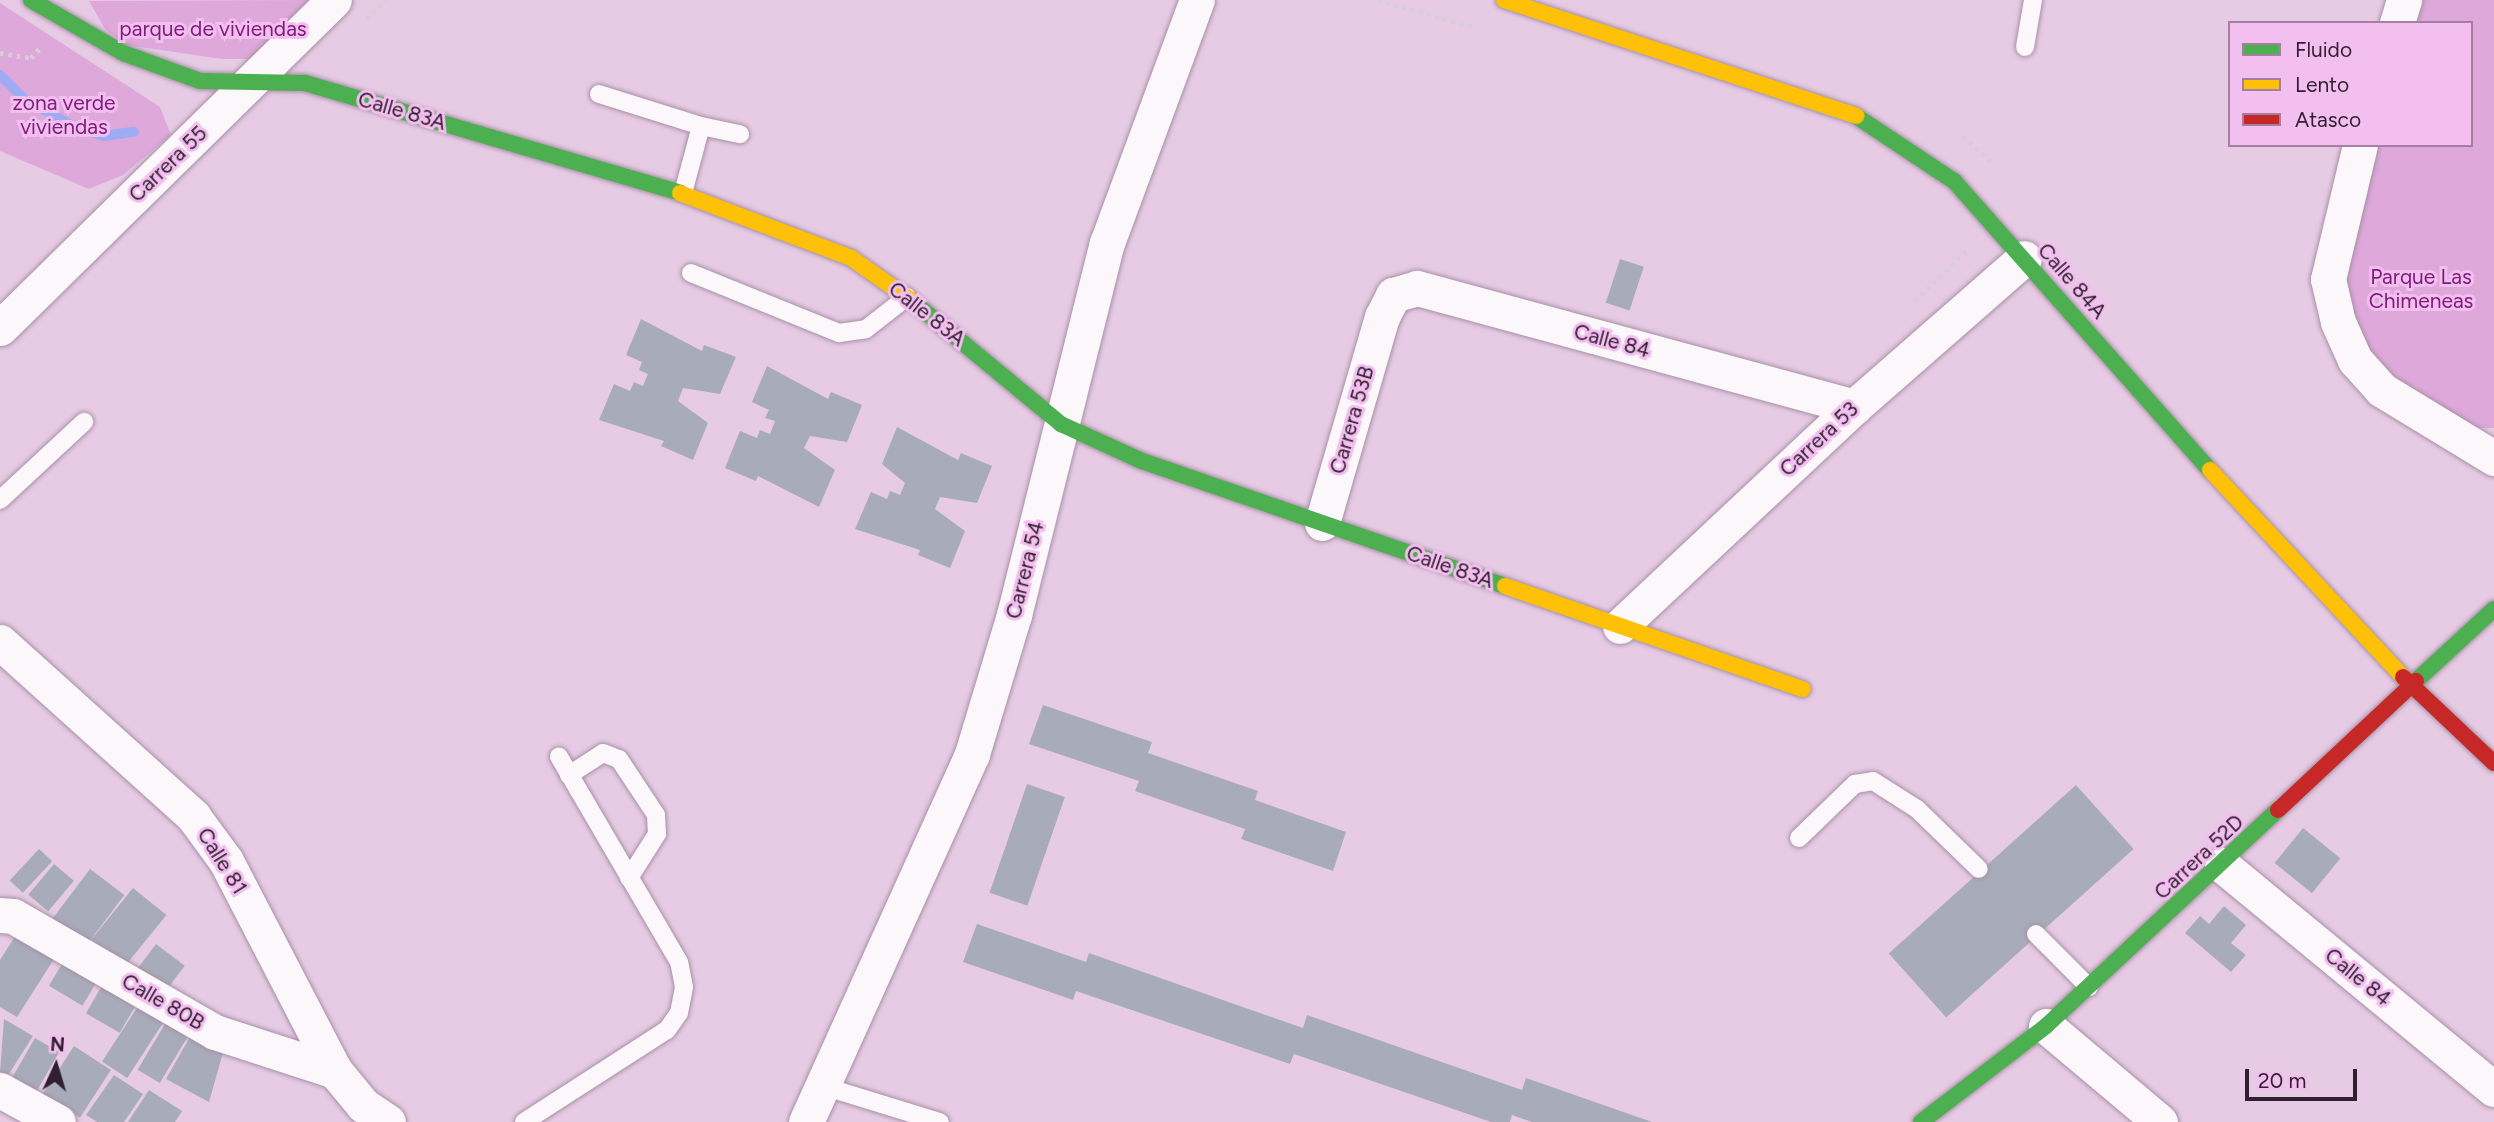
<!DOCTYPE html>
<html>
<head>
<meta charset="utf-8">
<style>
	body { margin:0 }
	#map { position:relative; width:2494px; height:1122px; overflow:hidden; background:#e7cbe5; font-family:Figtree,sans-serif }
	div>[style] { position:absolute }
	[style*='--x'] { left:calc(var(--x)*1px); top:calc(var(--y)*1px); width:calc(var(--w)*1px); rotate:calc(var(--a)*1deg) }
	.green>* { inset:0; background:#dea8db }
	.stream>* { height:10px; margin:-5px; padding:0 5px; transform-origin:5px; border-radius:5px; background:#9eacf6 }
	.building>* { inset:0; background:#a8acba; transform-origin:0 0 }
	.path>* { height:4.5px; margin-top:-2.25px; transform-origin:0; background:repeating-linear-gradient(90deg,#d7ced7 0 3.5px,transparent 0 8.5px) }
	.roads { filter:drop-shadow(0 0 2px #a791a5) drop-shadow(0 0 2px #a791a5) }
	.lane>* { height:18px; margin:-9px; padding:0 9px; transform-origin:9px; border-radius:9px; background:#fbf7fb }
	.street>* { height:35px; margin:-17.5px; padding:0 17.5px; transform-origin:17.5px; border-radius:17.5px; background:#fbf7fb }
	.fast>* { height:16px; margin:-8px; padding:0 8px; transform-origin:8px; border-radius:8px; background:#4caf50 }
	.slow>* { height:16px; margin:-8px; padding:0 8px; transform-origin:8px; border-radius:8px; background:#ffc107 }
	.jam>* { height:16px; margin:-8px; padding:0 8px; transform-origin:8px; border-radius:8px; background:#c62828 }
	span { translate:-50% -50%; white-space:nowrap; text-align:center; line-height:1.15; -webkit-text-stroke:6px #f3bfef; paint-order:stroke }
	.park-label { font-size:21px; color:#801c7e }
	.street-label { font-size:21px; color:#311e30 }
	.legend { position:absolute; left:2228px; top:21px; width:245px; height:126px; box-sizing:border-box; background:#f3bfef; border:2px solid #a57fa3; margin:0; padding:9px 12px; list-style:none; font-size:21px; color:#311e30 }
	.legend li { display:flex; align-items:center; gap:14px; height:35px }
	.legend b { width:35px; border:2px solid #a57fa3 }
	.north { position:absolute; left:21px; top:1031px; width:70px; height:70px; -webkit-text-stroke:5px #f3bfef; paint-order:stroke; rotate:4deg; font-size:19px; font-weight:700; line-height:28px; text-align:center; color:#311e30 }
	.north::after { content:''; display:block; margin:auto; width:24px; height:32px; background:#311e30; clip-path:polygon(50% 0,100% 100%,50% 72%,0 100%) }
	.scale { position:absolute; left:2245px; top:1069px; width:112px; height:32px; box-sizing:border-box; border:4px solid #311e30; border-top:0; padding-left:9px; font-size:21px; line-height:24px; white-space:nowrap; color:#311e30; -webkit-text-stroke:5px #f3bfef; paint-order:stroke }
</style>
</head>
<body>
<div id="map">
	<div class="green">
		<i style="clip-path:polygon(311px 0,251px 59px,222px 59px,127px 45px,105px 29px,89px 1px)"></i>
		<i style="clip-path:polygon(2418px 0,2494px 0,2494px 428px,2456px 428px,2376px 369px,2349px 322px,2346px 270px,2379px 145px,2471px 145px,2471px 23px,2412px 23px)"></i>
		<i style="clip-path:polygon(0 3px,160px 107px,171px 135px,123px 175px,89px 189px,0 151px)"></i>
	</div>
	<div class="stream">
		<i style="--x:0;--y:75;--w:33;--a:45"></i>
		<i style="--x:23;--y:98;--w:61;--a:29.5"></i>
		<i style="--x:76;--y:128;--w:29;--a:16"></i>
		<i style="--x:104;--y:136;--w:30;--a:-8"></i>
	</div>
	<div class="building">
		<i style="left:1620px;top:259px;width:25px;height:46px;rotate:18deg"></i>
		<i style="clip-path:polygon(641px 319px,702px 351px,704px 345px,736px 357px,720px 394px,683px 388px,678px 401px,708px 423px,693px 460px,661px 446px,664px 441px,599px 420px,614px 384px,630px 391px,634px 382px,643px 386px,648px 374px,639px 370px,642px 362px,626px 355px)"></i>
		<i style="clip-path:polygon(767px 366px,828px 399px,831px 392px,862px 405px,847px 442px,810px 436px,804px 448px,835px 470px,819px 507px,758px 476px,756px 481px,725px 468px,740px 431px,757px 438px,760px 430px,770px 434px,775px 421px,765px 418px,769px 410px,752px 402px)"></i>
		<i style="clip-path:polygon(897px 427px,958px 460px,961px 453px,992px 466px,977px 503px,940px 497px,935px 509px,965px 531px,950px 568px,918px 555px,920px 550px,855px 529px,871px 492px,887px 499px,890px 491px,900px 495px,905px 483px,882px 464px)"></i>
		<i style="clip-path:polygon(1043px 705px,1152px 742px,1148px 753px,1258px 791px,1255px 800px,1346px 832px,1333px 871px,1241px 839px,1245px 829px,1135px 791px,1139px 781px,1029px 744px)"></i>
		<i style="left:1027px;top:784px;width:40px;height:115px;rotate:19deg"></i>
		<i style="left:2076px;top:785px;width:86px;height:252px;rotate:48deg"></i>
		<i style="left:2303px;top:828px;width:48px;height:45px;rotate:39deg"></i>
		<i style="left:39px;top:849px;width:18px;height:43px;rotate:43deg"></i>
		<i style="left:54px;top:864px;width:26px;height:40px;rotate:40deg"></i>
		<i style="left:90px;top:869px;width:43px;height:62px;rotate:37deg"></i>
		<i style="left:133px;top:888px;width:43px;height:66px;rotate:39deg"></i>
		<i style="clip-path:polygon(2224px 906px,2246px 925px,2231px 943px,2246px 955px,2231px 972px,2185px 933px,2200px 916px,2209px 924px)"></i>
		<i style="clip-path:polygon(977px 924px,1086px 962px,1089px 953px,1303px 1028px,1307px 1015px,1522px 1090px,1526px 1078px,1652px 1122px,1532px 1122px,1512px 1115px,1510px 1122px,1491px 1122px,1294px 1054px,1290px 1064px,1076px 991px,1073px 1000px,963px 962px)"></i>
		<i style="clip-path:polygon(16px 935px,54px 959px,17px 1017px,0 1007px,0 960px)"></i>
		<i style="left:156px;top:944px;width:36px;height:40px;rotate:37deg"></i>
		<i style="left:68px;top:954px;width:39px;height:37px;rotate:31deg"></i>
		<i style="left:107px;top:977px;width:39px;height:42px;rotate:30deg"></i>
		<i style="left:144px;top:997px;width:30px;height:77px;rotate:33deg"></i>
		<i style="left:171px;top:1014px;width:26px;height:65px;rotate:31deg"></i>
		<i style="clip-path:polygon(4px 1019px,33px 1036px,7px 1077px,0 1072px)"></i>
		<i style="clip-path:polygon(195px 1028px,224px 1049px,209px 1102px,166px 1079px)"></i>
		<i style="left:35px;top:1038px;width:28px;height:47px;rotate:30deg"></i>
		<i style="left:74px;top:1046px;width:44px;height:57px;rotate:33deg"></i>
		<i style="clip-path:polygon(114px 1075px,143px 1094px,124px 1122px,97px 1122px,86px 1115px)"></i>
		<i style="clip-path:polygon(149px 1090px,182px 1111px,175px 1122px,128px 1122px)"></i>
	</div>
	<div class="path">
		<i style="--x:1378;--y:0;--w:102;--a:15.4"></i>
		<i style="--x:367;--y:19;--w:27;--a:-45"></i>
		<i style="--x:0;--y:53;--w:31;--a:9"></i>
		<i style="--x:31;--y:58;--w:15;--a:-48"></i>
		<i style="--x:1963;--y:136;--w:43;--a:42.2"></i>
		<i style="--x:1915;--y:301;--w:71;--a:-44.4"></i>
	</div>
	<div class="roads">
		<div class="lane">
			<i style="--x:2025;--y:47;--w:48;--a:-80.3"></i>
			<i style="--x:599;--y:94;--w:107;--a:17.4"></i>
			<i style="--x:701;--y:126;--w:69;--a:105"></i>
			<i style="--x:701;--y:126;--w:40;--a:12"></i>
			<i style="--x:691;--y:273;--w:160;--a:22.1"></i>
			<i style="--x:839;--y:333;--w:27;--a:-8"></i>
			<i style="--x:866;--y:329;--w:52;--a:-38"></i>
			<i style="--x:0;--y:500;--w:115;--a:-42.9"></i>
			<i style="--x:569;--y:775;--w:40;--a:-32.9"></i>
			<i style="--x:603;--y:753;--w:17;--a:21"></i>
			<i style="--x:619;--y:759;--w:67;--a:56.5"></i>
			<i style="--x:656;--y:815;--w:19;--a:87"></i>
			<i style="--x:657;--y:834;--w:52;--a:122.5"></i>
			<i style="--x:1799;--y:838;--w:78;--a:-44"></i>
			<i style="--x:1855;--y:784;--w:18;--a:-9"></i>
			<i style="--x:1873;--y:781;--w:52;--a:32.5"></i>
			<i style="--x:1917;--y:809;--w:86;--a:44.1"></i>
			<i style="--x:2036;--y:934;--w:75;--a:45"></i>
			<i style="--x:826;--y:1087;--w:119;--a:17.1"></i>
			<i style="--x:524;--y:1122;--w:170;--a:-32.8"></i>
			<i style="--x:667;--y:1030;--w:21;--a:-55"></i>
			<i style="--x:679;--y:1013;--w:26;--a:-79"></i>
			<i style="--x:684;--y:987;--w:25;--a:-101"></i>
			<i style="--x:679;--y:962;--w:238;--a:-120.3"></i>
		</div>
		<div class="street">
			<i style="--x:2397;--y:23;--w:24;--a:-73"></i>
			<i style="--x:2360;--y:145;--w:138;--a:103.4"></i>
			<i style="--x:2328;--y:279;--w:44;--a:76.9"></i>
			<i style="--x:2338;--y:322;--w:42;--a:65.9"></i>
			<i style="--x:2355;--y:360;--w:40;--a:48"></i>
			<i style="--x:2382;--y:390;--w:131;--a:31.3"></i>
			<i style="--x:0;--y:328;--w:468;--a:-44.5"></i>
			<i style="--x:1322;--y:523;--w:215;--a:-73.8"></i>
			<i style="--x:1382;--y:317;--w:25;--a:-63"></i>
			<i style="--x:1393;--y:295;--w:25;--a:-16"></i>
			<i style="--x:1417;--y:288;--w:453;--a:15.2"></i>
			<i style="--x:1620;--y:626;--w:320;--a:-43.1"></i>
			<i style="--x:1854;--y:407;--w:226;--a:-41.2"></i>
			<i style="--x:0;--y:642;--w:260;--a:42"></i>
			<i style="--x:193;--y:816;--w:56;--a:53.7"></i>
			<i style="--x:226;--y:861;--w:237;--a:62.6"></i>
			<i style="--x:335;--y:1071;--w:44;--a:50.5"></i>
			<i style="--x:363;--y:1105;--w:30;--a:34"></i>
			<i style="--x:2222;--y:865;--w:352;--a:39.5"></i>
			<i style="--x:0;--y:915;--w:13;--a:4"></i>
			<i style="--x:13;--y:916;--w:233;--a:29.9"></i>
			<i style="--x:215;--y:1032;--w:126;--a:18"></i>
			<i style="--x:2046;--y:1026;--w:149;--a:40.1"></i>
			<i style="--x:0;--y:1090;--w:66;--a:28.9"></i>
			<i style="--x:806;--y:1122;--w:404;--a:-65.7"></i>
			<i style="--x:972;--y:754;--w:145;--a:-73.2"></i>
			<i style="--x:1014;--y:615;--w:383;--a:-76"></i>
			<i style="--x:1107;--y:243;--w:259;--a:-69.7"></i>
		</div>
		<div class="fast">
			<i style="--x:31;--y:0;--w:106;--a:29.9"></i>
			<i style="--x:123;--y:53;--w:82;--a:20"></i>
			<i style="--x:200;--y:81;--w:105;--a:1.1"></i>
			<i style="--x:305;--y:83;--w:391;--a:16.3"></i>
			<i style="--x:1856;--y:116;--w:118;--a:33.6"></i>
			<i style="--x:1954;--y:181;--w:386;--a:48.5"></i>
			<i style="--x:911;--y:300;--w:195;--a:39.6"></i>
			<i style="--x:1061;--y:424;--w:89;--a:24.6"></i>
			<i style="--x:1142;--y:461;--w:384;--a:19"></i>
			<i style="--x:2416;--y:681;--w:106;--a:-42.7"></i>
			<i style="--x:1921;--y:1122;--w:158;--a:-37.5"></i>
			<i style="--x:2046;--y:1026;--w:317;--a:-43"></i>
		</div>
		<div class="slow">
			<i style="--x:1504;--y:0;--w:371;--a:18.2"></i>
			<i style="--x:680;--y:193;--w:183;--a:20.8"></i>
			<i style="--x:851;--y:258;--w:73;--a:35"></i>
			<i style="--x:2210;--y:470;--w:283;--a:47"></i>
			<i style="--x:1505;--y:586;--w:315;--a:19.1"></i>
		</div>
		<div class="jam">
			<i style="--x:2403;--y:677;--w:125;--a:43.4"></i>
			<i style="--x:2278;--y:810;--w:189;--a:-43.1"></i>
		</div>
	</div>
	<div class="park-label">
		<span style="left:213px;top:29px">parque de viviendas</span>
		<span style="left:64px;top:115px">zona verde<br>viviendas</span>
		<span style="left:2421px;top:289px">Parque Las<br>Chimeneas</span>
	</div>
	<div class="street-label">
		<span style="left:402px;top:111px;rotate:16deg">Calle 83A</span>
		<span style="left:168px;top:164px;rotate:-44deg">Carrera 55</span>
		<span style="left:2072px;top:281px;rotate:49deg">Calle 84A</span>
		<span style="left:927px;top:314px;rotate:38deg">Calle 83A</span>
		<span style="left:1612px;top:341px;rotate:15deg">Calle 84</span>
		<span style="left:1352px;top:420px;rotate:-74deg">Carrera 53B</span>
		<span style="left:1819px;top:439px;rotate:-43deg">Carrera 53</span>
		<span style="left:1450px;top:567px;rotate:19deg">Calle 83A</span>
		<span style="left:1025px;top:570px;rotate:-76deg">Carrera 54</span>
		<span style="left:2199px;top:857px;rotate:-43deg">Carrera 52D</span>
		<span style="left:222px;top:861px;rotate:58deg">Calle 81</span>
		<span style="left:2358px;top:977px;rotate:39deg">Calle 84</span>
		<span style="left:163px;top:1002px;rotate:30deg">Calle 80B</span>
	</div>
	<ul class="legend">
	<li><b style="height:9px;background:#4caf50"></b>Fluido</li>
	<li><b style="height:9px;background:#ffc107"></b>Lento</li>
	<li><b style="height:9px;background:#c62828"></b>Atasco</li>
	</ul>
	<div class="north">N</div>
	<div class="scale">20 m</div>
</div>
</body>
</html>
